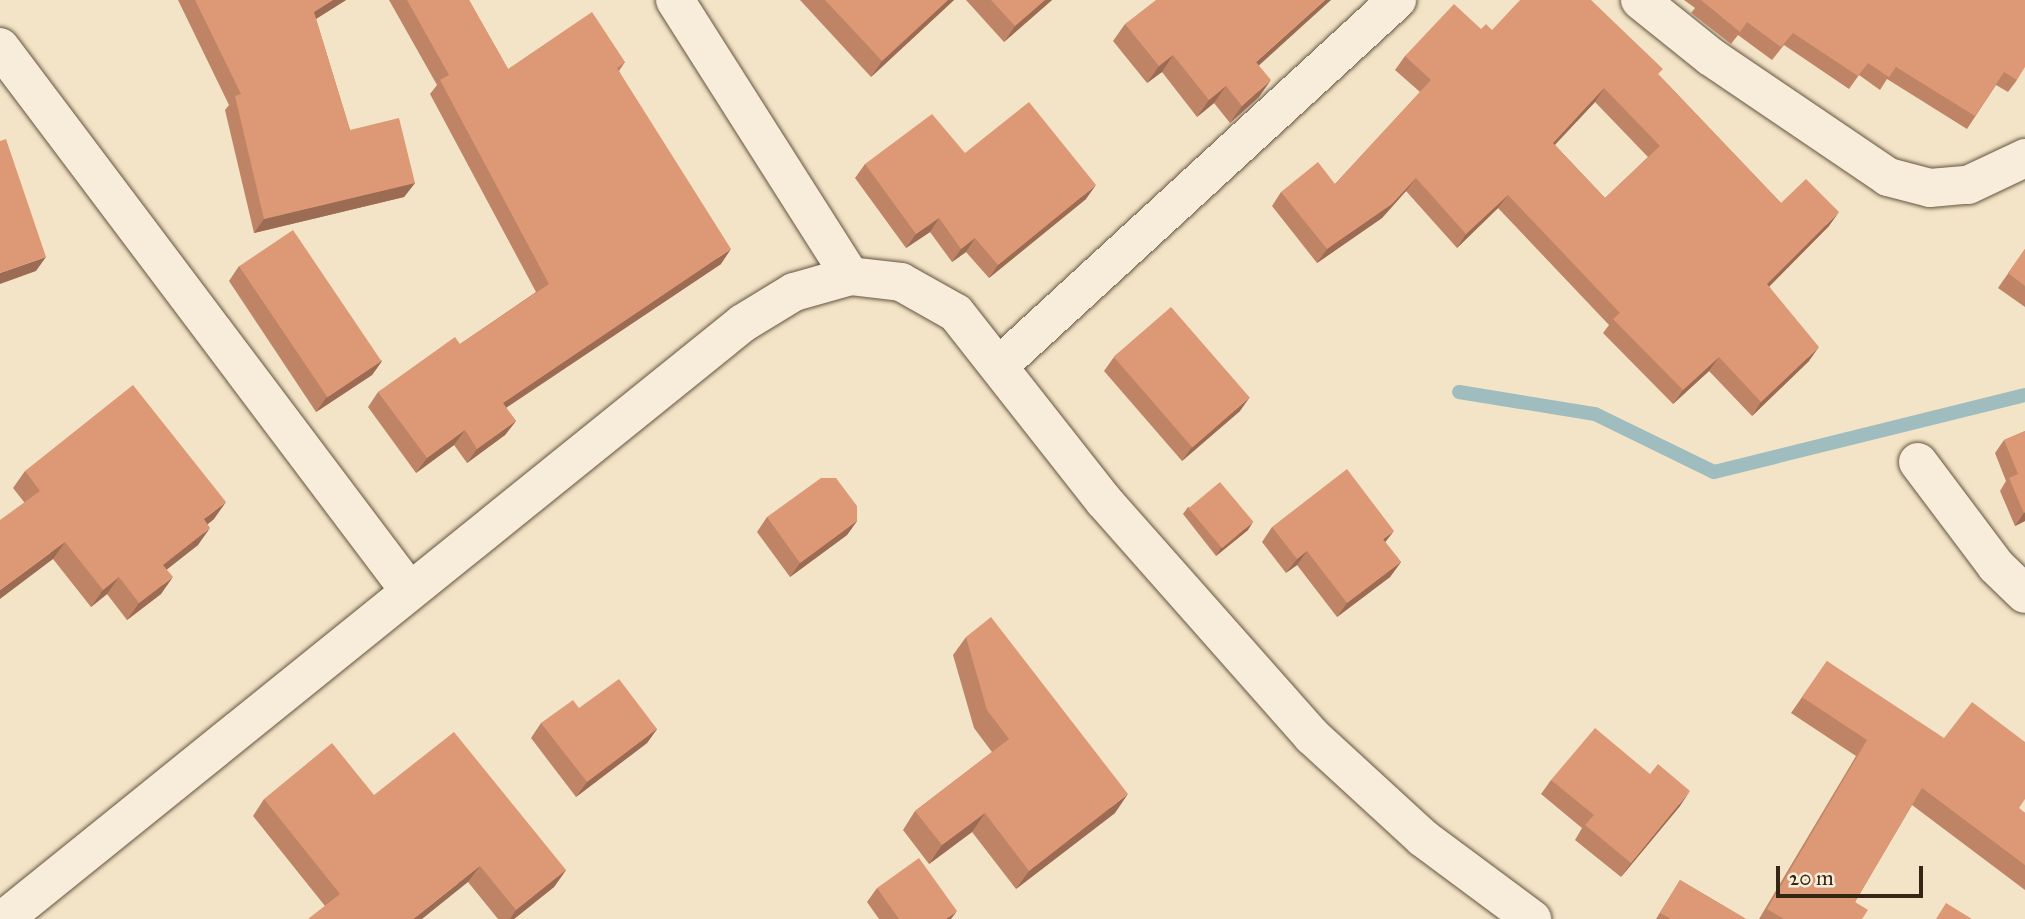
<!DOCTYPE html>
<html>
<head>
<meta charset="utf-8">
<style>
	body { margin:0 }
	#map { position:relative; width:2025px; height:919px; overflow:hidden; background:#f4e4c7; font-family:"IM FELL Great Primer",serif }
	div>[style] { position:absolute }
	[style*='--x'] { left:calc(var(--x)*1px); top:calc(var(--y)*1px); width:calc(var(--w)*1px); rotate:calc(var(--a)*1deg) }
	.stream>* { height:14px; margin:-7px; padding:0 7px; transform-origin:7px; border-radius:7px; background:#9fbcbf }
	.roads { filter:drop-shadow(0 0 2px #645640) drop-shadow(0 0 2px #645640) }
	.street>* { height:38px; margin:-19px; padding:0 19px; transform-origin:19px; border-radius:19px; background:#f8eddb }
	.wall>* { inset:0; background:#be8465 }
	.shaded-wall>* { inset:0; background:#9b6b53 }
	.building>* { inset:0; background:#dd9976; transform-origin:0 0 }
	span { translate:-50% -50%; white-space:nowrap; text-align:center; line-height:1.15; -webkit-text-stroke:6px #f8eddb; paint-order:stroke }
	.scale { position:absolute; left:1776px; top:866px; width:147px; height:32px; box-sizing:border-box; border:4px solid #342613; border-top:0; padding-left:9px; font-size:21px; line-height:24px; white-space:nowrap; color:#342613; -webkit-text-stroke:5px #f8eddb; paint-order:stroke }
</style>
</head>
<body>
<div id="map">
	<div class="stream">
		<i style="--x:1459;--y:392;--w:138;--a:9.2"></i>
		<i style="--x:1595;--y:414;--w:132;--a:26"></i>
		<i style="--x:1714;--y:472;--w:320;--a:-13.9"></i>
	</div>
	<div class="roads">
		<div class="street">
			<i style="--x:675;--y:0;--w:327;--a:57.6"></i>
			<i style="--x:1640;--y:0;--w:91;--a:38.8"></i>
			<i style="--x:1711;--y:57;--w:214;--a:34.1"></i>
			<i style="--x:1888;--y:177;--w:43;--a:14.7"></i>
			<i style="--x:1930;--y:188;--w:38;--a:-5"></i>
			<i style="--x:1968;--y:185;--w:63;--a:-25.3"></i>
			<i style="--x:0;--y:47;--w:678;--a:53.03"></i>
			<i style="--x:1001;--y:364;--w:538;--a:-42.59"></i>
			<i style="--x:1918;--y:462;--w:130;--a:53.1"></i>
			<i style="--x:1996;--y:566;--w:40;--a:44"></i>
			<i style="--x:4;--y:919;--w:949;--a:-38.89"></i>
			<i style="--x:743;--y:323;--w:60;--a:-31.3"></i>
			<i style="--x:794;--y:292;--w:58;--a:-15.9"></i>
			<i style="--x:850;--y:276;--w:51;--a:6.7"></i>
			<i style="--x:901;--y:282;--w:63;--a:29.4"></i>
			<i style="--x:956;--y:313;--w:239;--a:51.8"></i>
			<i style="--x:1104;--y:501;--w:314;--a:48.5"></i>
			<i style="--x:1312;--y:736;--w:151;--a:42.6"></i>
			<i style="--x:1423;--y:838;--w:136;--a:36.6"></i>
		</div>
	</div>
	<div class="wall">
		<i style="clip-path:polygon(178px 0,346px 0,316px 19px,350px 130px,415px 183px,404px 197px,254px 233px,225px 110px,229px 105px)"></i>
		<i style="clip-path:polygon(389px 0,469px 0,508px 69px,625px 62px,619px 71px,721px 264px,506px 408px,516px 421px,505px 435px,467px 463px,454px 445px,416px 473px,368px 407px,378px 392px,460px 344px,536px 292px,430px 94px,437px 85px)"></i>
		<i style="clip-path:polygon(800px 0,954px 0,871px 77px)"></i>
		<i style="clip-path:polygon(966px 0,1052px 0,1004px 42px)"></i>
		<i style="clip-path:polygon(1684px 0,2025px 0,2017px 80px,2008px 92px,1996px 85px,1967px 129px,1887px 79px,1880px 90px,1859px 75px,1849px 89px,1784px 45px,1772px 60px,1738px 35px,1731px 44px,1691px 13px,1695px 8px)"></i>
		<i style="clip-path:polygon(1125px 24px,1259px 66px,1259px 97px,1230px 123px,1214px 103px,1197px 117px,1162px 72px,1147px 83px,1113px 41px)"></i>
		<i style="clip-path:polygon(evenodd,1481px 29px,1492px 30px,1659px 75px,1781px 203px,1829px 226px,1769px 286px,1809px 361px,1752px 416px,1709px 371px,1673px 404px,1603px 333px,1609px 325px,1498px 208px,1457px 248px,1406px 191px,1382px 218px,1317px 263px,1272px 206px,1281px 192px,1335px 184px,1420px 92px,1395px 70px,1405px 56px,1481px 29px,1595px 102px,1648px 157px,1605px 198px,1555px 145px,1595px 102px)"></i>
		<i style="clip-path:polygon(965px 153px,1086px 199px,989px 278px,966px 252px,952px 262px,930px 232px,906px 248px,855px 178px,865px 164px)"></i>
		<i style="clip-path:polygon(2025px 249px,2025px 307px,1998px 288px)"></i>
		<i style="clip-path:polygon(239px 266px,382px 361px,372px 375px,316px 412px,229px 281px)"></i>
		<i style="clip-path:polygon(1114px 357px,1240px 411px,1182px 461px,1104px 371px)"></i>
		<i style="clip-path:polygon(2025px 431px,2025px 521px,2015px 526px,2000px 491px,2006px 481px,1995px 453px,2004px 440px)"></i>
		<i style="clip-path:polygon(25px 471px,214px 519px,208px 524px,198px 545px,167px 569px,161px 594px,127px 620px,107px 594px,91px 607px,53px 559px,24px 502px,13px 488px)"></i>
		<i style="clip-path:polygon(1188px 507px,1248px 530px,1216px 556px,1183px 514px)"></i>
		<i style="clip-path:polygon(767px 517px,857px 521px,847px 535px,790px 577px,757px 532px)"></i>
		<i style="clip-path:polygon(1272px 527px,1385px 542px,1401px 562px,1390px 577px,1337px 617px,1297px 565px,1286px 573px,1262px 542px)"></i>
		<i style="clip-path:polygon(966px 637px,1115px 813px,1016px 889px,972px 832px,929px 864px,903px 830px,915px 811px,992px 752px,974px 728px,953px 655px)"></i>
		<i style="clip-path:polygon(1827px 661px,2025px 813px,2025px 890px,1912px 805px,1855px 902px,1862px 919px,1759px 919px,1856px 756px,1791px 713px)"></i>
		<i style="clip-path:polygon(579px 708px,657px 729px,647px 743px,576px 797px,531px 738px,541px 723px)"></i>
		<i style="clip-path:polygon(1650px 774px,1680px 806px,1621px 877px,1575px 840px,1582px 828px,1541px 794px,1551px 780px)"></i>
		<i style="clip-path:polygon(374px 795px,566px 870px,554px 887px,514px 919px,498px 919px,468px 882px,325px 906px,253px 816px,264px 799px)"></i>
		<i style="clip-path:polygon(1680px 880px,1746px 919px,1656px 919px)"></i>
		<i style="clip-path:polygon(877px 888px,951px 919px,879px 919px,867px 902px)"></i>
	</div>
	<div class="shaded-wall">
		<i style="clip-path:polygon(333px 0,346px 0,303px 27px,314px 12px)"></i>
		<i style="clip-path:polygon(948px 0,954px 0,871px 77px,882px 61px)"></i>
		<i style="clip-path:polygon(1045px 0,1052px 0,1004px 42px,1015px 26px)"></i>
		<i style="clip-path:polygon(1325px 0,1331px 0,1244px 79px,1256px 62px)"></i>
		<i style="clip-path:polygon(1173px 55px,1162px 72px,1147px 83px,1159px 66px)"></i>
		<i style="clip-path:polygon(1271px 80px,1259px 97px,1230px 123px,1242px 106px)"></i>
		<i style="clip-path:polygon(1226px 86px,1214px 103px,1197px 117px,1209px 100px)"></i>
		<i style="clip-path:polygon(1604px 88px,1595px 102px,1543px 157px,1553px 143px)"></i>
		<i style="clip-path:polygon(1416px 178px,1406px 191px,1382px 218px,1317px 263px,1327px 249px)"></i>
		<i style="clip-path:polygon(415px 183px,404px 197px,254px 233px,264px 219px)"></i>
		<i style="clip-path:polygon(1096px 185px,1086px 199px,989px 278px,998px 265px)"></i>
		<i style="clip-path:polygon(1508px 195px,1498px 208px,1457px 248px,1466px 234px)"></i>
		<i style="clip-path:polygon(1839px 212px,1829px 226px,1758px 298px,1767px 284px)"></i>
		<i style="clip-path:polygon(939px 218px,930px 232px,906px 248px,916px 234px)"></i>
		<i style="clip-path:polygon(975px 238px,966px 252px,952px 262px,961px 249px)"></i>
		<i style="clip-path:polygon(731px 249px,721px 264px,492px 417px,503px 403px)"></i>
		<i style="clip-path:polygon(46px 257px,36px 271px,0 284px,0 273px)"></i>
		<i style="clip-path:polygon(1819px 347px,1809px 361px,1752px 416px,1761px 402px)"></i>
		<i style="clip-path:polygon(1719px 357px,1709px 371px,1673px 404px,1683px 390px)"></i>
		<i style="clip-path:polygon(382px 361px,372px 375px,316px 412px,326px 398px)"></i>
		<i style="clip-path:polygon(1250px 397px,1240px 411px,1182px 461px,1192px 447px)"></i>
		<i style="clip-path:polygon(516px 421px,505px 435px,467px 463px,477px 449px)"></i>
		<i style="clip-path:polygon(465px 430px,454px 445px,416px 473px,427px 458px)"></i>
		<i style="clip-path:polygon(226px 502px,214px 519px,192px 536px,204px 519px)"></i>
		<i style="clip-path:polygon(2025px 512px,2025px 521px,2015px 526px,2024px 513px)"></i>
		<i style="clip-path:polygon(857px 521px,847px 535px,790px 577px,800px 563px)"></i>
		<i style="clip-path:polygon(1253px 522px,1248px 530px,1216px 556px,1221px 548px)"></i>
		<i style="clip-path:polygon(210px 528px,198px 545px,151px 582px,163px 565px)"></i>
		<i style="clip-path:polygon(1394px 531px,1383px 545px,1383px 539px)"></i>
		<i style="clip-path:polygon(65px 542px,53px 559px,0 599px,0 590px)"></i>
		<i style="clip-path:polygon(1307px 551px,1297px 565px,1286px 573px,1297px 559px)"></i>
		<i style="clip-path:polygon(1401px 562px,1390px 577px,1337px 617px,1347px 603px)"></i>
		<i style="clip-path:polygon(119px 577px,107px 594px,91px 607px,103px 590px)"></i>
		<i style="clip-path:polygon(173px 577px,161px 594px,127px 620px,139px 603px)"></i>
		<i style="clip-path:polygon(657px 729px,647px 743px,576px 797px,587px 782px)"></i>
		<i style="clip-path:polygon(1690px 791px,1680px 806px,1621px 877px,1631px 863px)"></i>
		<i style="clip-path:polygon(1128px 794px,1115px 813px,1016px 889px,1029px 871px)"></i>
		<i style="clip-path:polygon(985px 813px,972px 832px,929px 864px,942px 845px)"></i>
		<i style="clip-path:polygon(480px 866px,468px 882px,422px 919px,413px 919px)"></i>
		<i style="clip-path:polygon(566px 870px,554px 887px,514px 919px,510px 919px,516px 910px)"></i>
		<i style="clip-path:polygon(957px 911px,951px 919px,946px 919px)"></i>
	</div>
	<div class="building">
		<i style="clip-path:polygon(195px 0,333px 0,314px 12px,350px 130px,399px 118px,415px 183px,264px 219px,235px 96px,241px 94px)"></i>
		<i style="clip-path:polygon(407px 0,469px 0,508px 69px,592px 12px,625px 62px,617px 68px,731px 249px,503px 403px,516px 421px,477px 449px,465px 430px,427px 458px,378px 392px,455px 337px,460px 344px,549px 284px,440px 80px,449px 75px)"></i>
		<i style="clip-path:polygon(825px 0,948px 0,882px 61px)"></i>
		<i style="clip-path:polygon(991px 0,1045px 0,1015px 26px)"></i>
		<i style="clip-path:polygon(1156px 0,1325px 0,1256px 62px,1271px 80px,1242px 106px,1226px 86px,1209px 100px,1173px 55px,1159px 66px,1125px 24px)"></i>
		<i style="clip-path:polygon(evenodd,1520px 0,1591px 0,1663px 69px,1658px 74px,1781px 203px,1806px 179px,1839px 212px,1767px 284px,1819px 347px,1761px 402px,1719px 357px,1683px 390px,1613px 319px,1620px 313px,1508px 195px,1466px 234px,1416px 178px,1392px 204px,1327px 249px,1281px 192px,1318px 162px,1335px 184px,1431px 80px,1405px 56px,1454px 4px,1481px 29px,1486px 24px,1492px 30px,1520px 0,1604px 88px,1660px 146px,1605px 198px,1553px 143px,1604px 88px)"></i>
		<i style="clip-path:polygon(1701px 0,2025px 0,2025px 67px,2017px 80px,2004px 72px,1975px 116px,1896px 67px,1889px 77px,1868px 63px,1858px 76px,1793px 33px,1781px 47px,1747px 22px,1740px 32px)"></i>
		<i style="clip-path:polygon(1029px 102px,1096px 185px,998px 265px,975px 238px,961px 249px,939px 218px,916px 234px,865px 164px,932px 114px,965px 153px)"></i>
		<i style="clip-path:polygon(6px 139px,46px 257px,0 273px,0 141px)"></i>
		<i style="left:293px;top:230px;width:158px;height:65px;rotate:56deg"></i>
		<i style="clip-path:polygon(2025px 249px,2025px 286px,2008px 273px)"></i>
		<i style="left:1171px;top:307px;width:120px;height:76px;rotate:49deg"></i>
		<i style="clip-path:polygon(133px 385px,226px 502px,204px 519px,210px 528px,163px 565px,173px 577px,139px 603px,119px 577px,103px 590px,65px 542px,0 590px,0 520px,40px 491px,25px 471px)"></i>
		<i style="clip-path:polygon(2025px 431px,2025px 512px,2024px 513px,2009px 478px,2018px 474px,2004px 440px)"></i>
		<i style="clip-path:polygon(1347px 469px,1394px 531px,1383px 539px,1401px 562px,1347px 603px,1307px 551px,1297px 559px,1272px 527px)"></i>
		<i style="clip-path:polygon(821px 478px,836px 478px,857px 506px,857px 521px,800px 563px,767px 517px)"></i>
		<i style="left:1220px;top:482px;width:52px;height:41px;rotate:50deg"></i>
		<i style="clip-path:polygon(991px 617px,1128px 794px,1029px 871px,985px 813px,942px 845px,915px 811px,1009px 739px,987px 710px,966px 637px)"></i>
		<i style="clip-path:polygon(1827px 661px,1944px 738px,1972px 702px,2025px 742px,2025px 799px,2019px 808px,2025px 813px,2025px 865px,1922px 788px,1855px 902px,1868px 910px,1862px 919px,1784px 919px,1767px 909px,1867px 740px,1802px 697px)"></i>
		<i style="clip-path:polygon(619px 679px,657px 729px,587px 782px,541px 723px,573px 700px,579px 708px)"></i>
		<i style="clip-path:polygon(1595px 728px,1650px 774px,1658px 764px,1690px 791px,1631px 863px,1585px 825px,1594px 815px,1551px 780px)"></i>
		<i style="clip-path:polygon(454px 732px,566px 870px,516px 910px,480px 866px,413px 919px,308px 919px,340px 894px,264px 799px,332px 743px,374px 795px)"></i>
		<i style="clip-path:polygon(919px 858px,957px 911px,946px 919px,899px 919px,877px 888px)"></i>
		<i style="clip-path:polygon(1680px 880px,1746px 919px,1671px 919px,1660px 913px)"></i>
		<i style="clip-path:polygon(1946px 903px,1972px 919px,1936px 919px)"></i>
	</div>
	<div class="scale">20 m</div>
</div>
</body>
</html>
